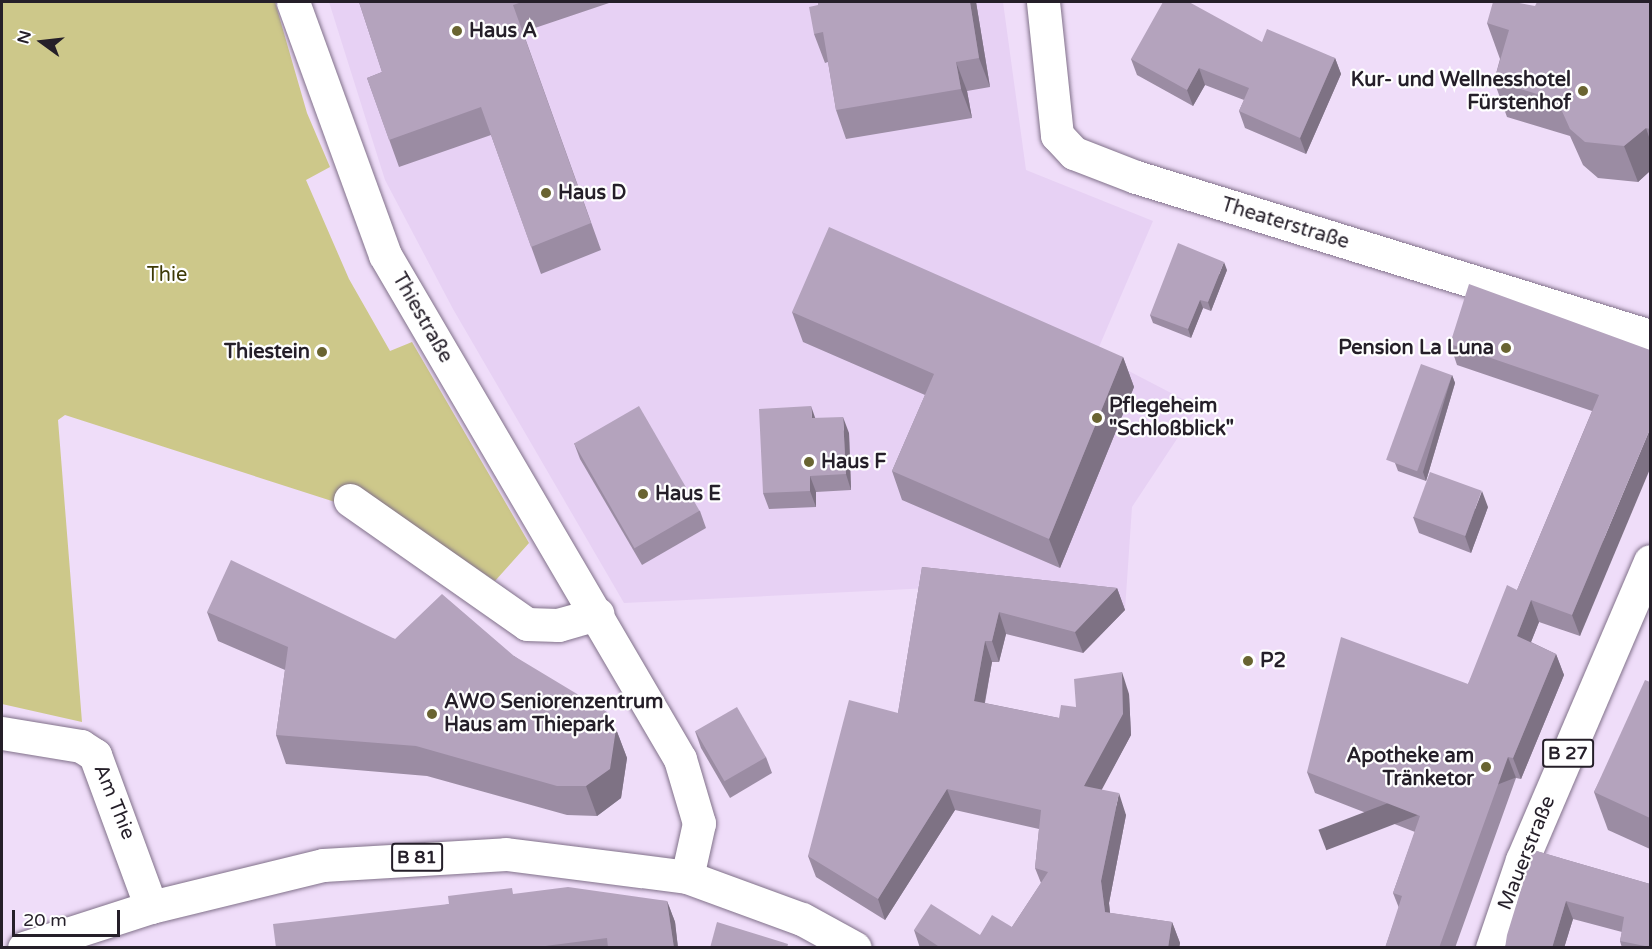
<!DOCTYPE html>
<html>
<head>
<meta charset="utf-8">
<style>
	body { margin:0 }
	#map { position:relative; width:1652px; height:949px; overflow:hidden; background:#efddf9; font-family:"Varela Round",sans-serif }
	div>[style] { position:absolute }
	[style*='--x'] { left:calc(var(--x)*1px); top:calc(var(--y)*1px); width:calc(var(--w)*1px); rotate:calc(var(--a)*1deg) }
	.built>* { inset:0; background:#e7d1f4 }
	.green>* { inset:0; background:#cdc88a }
	.roads { filter:drop-shadow(0 0 2px #81718a) drop-shadow(0 0 2px #81718a) }
	.street>* { height:33px; margin:-16.5px; padding:0 16.5px; transform-origin:16.5px; border-radius:16.5px; background:#fff }
	.primary>* { height:33px; margin:-16.5px; padding:0 16.5px; transform-origin:16.5px; border-radius:16.5px; background:#fff }
	.wall>* { inset:0; background:#9b8ca3 }
	.shaded-wall>* { inset:0; background:#7e7284; transform-origin:0 0 }
	.building>* { inset:0; background:#b4a3bd; transform-origin:0 0 }
	.dots>* { width:16px; height:16px; translate:-50% -50%; box-sizing:border-box; border:3px solid #fff; border-radius:50% }
	span { translate:-50% -50%; white-space:nowrap; text-align:center; line-height:1.15; -webkit-text-stroke:4.5px #fff; paint-order:stroke }
	.shield-label span { padding:2px 4px; background:#fff; border:2px solid; border-radius:4px; -webkit-text-stroke-width:0 }
	.shield-label { font-size:18px; color:#251f29; font-weight:700 }
	.poi-label { font-size:20px; color:#251f29; font-weight:700 }
	.left { translate:0 -50%; text-align:left }
	.right { translate:-100% -50%; text-align:right }
	.street-label { font-size:20px; color:#251f29 }
	.park-label { font-size:20px; color:#3d3905 }
	.frame { position:absolute; inset:0; border:3px solid #251f29; pointer-events:none }
	.north { position:absolute; left:12px; top:12px; width:60px; height:60px; -webkit-text-stroke:4px #fff; paint-order:stroke; rotate:285deg; font-size:16px; font-weight:700; line-height:24px; text-align:center; color:#251f29 }
	.north::after { content:''; display:block; margin:auto; width:21px; height:27px; background:#251f29; clip-path:polygon(50% 0,100% 100%,50% 72%,0 100%) }
	.scale { position:absolute; left:12px; top:910px; width:108px; height:27px; box-sizing:border-box; border:3px solid #251f29; border-top:0; padding-left:8px; font-size:18px; line-height:21px; white-space:nowrap; color:#251f29; -webkit-text-stroke:4px #fff; paint-order:stroke }
</style>
</head>
<body>
<div id="map">
	<div class="built">
		<i style="clip-path:polygon(329px 2px,1003px 2px,1026px 170px,1153px 221px,1096px 354px,1198px 407px,1132px 507px,1125px 610px,930px 588px,624px 603px,453px 309px,385px 180px)"></i>
	</div>
	<div class="green">
		<i style="clip-path:polygon(2px 2px,275px 2px,307px 113px,330px 167px,306px 180px,349px 279px,390px 351px,412px 342px,529px 543px,495px 581px,359px 488px,335px 502px,65px 415px,58px 420px,82px 722px,2px 704px)"></i>
	</div>
	<div class="roads">
		<div class="street">
			<i style="--x:293;--y:2;--w:269;--a:70"></i>
			<i style="--x:385;--y:255;--w:584;--a:59.66"></i>
			<i style="--x:680;--y:759;--w:67;--a:73.5"></i>
			<i style="--x:699;--y:823;--w:55;--a:102.5"></i>
			<i style="--x:1043;--y:2;--w:134;--a:84"></i>
			<i style="--x:1057;--y:135;--w:25;--a:47"></i>
			<i style="--x:1074;--y:153;--w:66;--a:21.2"></i>
			<i style="--x:1136;--y:177;--w:538;--a:17.19"></i>
			<i style="--x:350;--y:500;--w:216;--a:35"></i>
			<i style="--x:527;--y:624;--w:31;--a:2"></i>
			<i style="--x:558;--y:625;--w:41;--a:-15.8"></i>
			<i style="--x:2;--y:733;--w:80;--a:9.3"></i>
			<i style="--x:81;--y:746;--w:17;--a:33"></i>
			<i style="--x:95;--y:755;--w:162;--a:69.8"></i>
		</div>
		<div class="primary">
			<i style="--x:24;--y:948;--w:133;--a:-17.9"></i>
			<i style="--x:151;--y:907;--w:177;--a:-13.7"></i>
			<i style="--x:323;--y:865;--w:183;--a:-3.4"></i>
			<i style="--x:506;--y:854;--w:182;--a:7.2"></i>
			<i style="--x:687;--y:877;--w:122;--a:20.1"></i>
			<i style="--x:802;--y:919;--w:60;--a:28.7"></i>
			<i style="--x:1492;--y:948;--w:93;--a:-71.2"></i>
			<i style="--x:1522;--y:860;--w:325;--a:-66.8"></i>
		</div>
	</div>
	<div class="wall">
		<i style="clip-path:polygon(359px 2px,612px 2px,523px 32px,601px 250px,541px 274px,491px 135px,399px 167px,367px 78px,382px 72px)"></i>
		<i style="clip-path:polygon(818px 2px,976px 2px,990px 87px,967px 91px,972px 118px,846px 139px,836px 110px,828px 62px,825px 63px,814px 34px,818px 5px)"></i>
		<i style="clip-path:polygon(1650px 2px,1650px 171px,1638px 182px,1598px 178px,1583px 165px,1570px 136px,1507px 117px,1494px 81px,1500px 59px,1487px 23px,1535px 6px)"></i>
		<i style="clip-path:polygon(1262px 42px,1335px 58px,1341px 74px,1306px 154px,1245px 128px,1239px 111px,1244px 100px,1205px 85px,1193px 106px,1137px 75px,1131px 59px)"></i>
		<i style="clip-path:polygon(1227px 270px,1211px 311px,1203px 308px,1191px 338px,1153px 323px,1150px 315px)"></i>
		<i style="clip-path:polygon(792px 312px,1123px 357px,1134px 387px,1060px 568px,902px 500px,892px 471px,925px 395px,803px 342px)"></i>
		<i style="clip-path:polygon(1450px 344px,1650px 350px,1580px 636px,1539px 622px,1531px 642px,1556px 654px,1564px 675px,1521px 779px,1516px 778px,1455px 948px,1385px 948px,1399px 908px,1393px 893px,1415px 832px,1315px 793px,1307px 772px,1468px 684px,1517px 590px,1592px 411px,1457px 365px)"></i>
		<i style="clip-path:polygon(1452px 375px,1455px 383px,1426px 481px,1398px 471px,1395px 463px)"></i>
		<i style="clip-path:polygon(815px 418px,849px 433px,851px 490px,816px 492px,816px 507px,769px 509px,763px 493px)"></i>
		<i style="clip-path:polygon(574px 443px,700px 511px,706px 528px,642px 565px,580px 459px)"></i>
		<i style="clip-path:polygon(1488px 507px,1471px 553px,1419px 533px,1413px 517px)"></i>
		<i style="clip-path:polygon(922px 567px,1117px 588px,1125px 610px,1083px 653px,1006px 634px,999px 662px,992px 662px,985px 703px,1059px 718px,1076px 707px,1129px 694px,1131px 735px,1101px 790px,1126px 815px,1109px 903px,1110px 913px,1172px 922px,1180px 943px,1179px 948px,920px 948px,914px 930px,980px 935px,1012px 927px,1041px 883px,1035px 868px,1039px 829px,955px 810px,885px 920px,816px 877px,808px 856px,898px 713px)"></i>
		<i style="clip-path:polygon(207px 612px,514px 656px,616px 729px,627px 758px,621px 798px,597px 816px,567px 815px,427px 776px,286px 764px,276px 735px,285px 670px,218px 641px)"></i>
		<i style="clip-path:polygon(1650px 682px,1650px 849px,1608px 830px,1594px 792px)"></i>
		<i style="clip-path:polygon(695px 731px,766px 757px,772px 773px,730px 798px,701px 748px)"></i>
		<i style="clip-path:polygon(1533px 850px,1650px 884px,1650px 948px,1622px 948px,1620px 941px,1622px 932px,1573px 919px,1564px 948px,1505px 948px)"></i>
		<i style="clip-path:polygon(515px 894px,667px 901px,675px 922px,678px 948px,276px 948px,449px 904px)"></i>
	</div>
	<div class="shaded-wall">
		<i style="clip-path:polygon(970px 2px,976px 2px,990px 87px,979px 58px)"></i>
		<i style="clip-path:polygon(1335px 58px,1341px 74px,1306px 154px,1300px 138px)"></i>
		<i style="clip-path:polygon(956px 62px,967px 91px,972px 118px,961px 89px)"></i>
		<i style="clip-path:polygon(1199px 68px,1205px 85px,1193px 106px,1187px 90px)"></i>
		<i style="clip-path:polygon(1646px 128px,1650px 140px,1650px 171px,1638px 182px,1624px 146px)"></i>
		<i style="clip-path:polygon(1224px 262px,1227px 270px,1211px 311px,1208px 302px)"></i>
		<i style="clip-path:polygon(1200px 300px,1203px 308px,1191px 338px,1188px 329px)"></i>
		<i style="clip-path:polygon(1123px 357px,1134px 387px,1060px 568px,1049px 539px)"></i>
		<i style="clip-path:polygon(1452px 375px,1455px 383px,1426px 481px,1423px 472px)"></i>
		<i style="clip-path:polygon(811px 406px,817px 423px,812px 418px)"></i>
		<i style="clip-path:polygon(843px 417px,849px 433px,851px 490px,846px 474px)"></i>
		<i style="clip-path:polygon(1650px 429px,1650px 469px,1580px 636px,1572px 615px)"></i>
		<i style="clip-path:polygon(810px 476px,816px 492px,816px 507px,810px 491px)"></i>
		<i style="clip-path:polygon(1482px 491px,1488px 507px,1471px 553px,1465px 536px)"></i>
		<i style="clip-path:polygon(1117px 588px,1125px 610px,1083px 653px,1075px 632px)"></i>
		<i style="clip-path:polygon(1531px 600px,1539px 622px,1525px 657px,1517px 636px)"></i>
		<i style="clip-path:polygon(999px 612px,1006px 634px,999px 662px,992px 641px)"></i>
		<i style="clip-path:polygon(985px 641px,992px 662px,981px 722px,974px 701px)"></i>
		<i style="clip-path:polygon(1556px 654px,1564px 675px,1521px 779px,1513px 758px)"></i>
		<i style="clip-path:polygon(1122px 672px,1129px 694px,1131px 735px,1092px 808px,1084px 786px)"></i>
		<i style="clip-path:polygon(616px 729px,627px 758px,621px 798px,597px 816px,586px 786px)"></i>
		<i style="left:1508px;top:757px;width:22px;height:203px;rotate:69deg"></i>
		<i style="clip-path:polygon(947px 789px,955px 810px,885px 920px,878px 899px)"></i>
		<i style="clip-path:polygon(1119px 793px,1126px 815px,1109px 903px,1112px 934px,1105px 912px,1101px 881px)"></i>
		<i style="clip-path:polygon(667px 901px,675px 922px,678px 948px,674px 948px)"></i>
		<i style="clip-path:polygon(1566px 901px,1573px 919px,1564px 948px,1552px 948px)"></i>
		<i style="clip-path:polygon(1172px 922px,1180px 943px,1179px 948px,1168px 948px)"></i>
	</div>
	<div class="building">
		<i style="clip-path:polygon(359px 2px,522px 2px,513px 5px,591px 223px,531px 247px,481px 107px,389px 140px,367px 78px,382px 72px)"></i>
		<i style="clip-path:polygon(818px 2px,970px 2px,979px 58px,956px 62px,961px 89px,836px 110px,823px 32px,814px 34px,809px 7px,818px 5px)"></i>
		<i style="clip-path:polygon(1163px 2px,1189px 2px,1262px 42px,1267px 29px,1335px 58px,1300px 138px,1239px 111px,1249px 88px,1199px 68px,1187px 90px,1131px 59px)"></i>
		<i style="clip-path:polygon(1493px 2px,1514px 2px,1535px 6px,1537px 2px,1650px 2px,1650px 129px,1646px 128px,1624px 146px,1585px 142px,1570px 129px,1557px 100px,1494px 81px,1509px 30px,1487px 23px)"></i>
		<i style="clip-path:polygon(829px 227px,1123px 357px,1049px 539px,892px 471px,934px 374px,792px 312px)"></i>
		<i style="clip-path:polygon(1178px 243px,1224px 262px,1208px 302px,1200px 300px,1188px 329px,1150px 315px)"></i>
		<i style="clip-path:polygon(1469px 284px,1650px 350px,1650px 429px,1572px 615px,1531px 600px,1517px 636px,1556px 654px,1513px 758px,1508px 757px,1439px 948px,1385px 948px,1402px 896px,1393px 893px,1420px 816px,1307px 772px,1341px 637px,1468px 684px,1507px 585px,1517px 590px,1599px 395px,1450px 344px)"></i>
		<i style="left:1421px;top:364px;width:33px;height:102px;rotate:20deg"></i>
		<i style="left:639px;top:406px;width:121px;height:75px;rotate:60deg"></i>
		<i style="clip-path:polygon(811px 406px,812px 418px,843px 417px,846px 474px,810px 476px,810px 491px,763px 493px,759px 409px)"></i>
		<i style="left:1430px;top:472px;width:55px;height:48px;rotate:20deg"></i>
		<i style="clip-path:polygon(231px 560px,395px 639px,442px 594px,514px 656px,607px 712px,616px 729px,610px 769px,586px 786px,557px 786px,416px 746px,276px 735px,288px 647px,207px 612px)"></i>
		<i style="clip-path:polygon(922px 567px,1117px 588px,1075px 632px,999px 612px,992px 641px,985px 641px,974px 701px,1059px 718px,1061px 705px,1076px 707px,1074px 679px,1122px 672px,1123px 714px,1084px 786px,1119px 793px,1101px 881px,1105px 912px,1172px 922px,1168px 948px,941px 948px,914px 930px,931px 904px,980px 935px,992px 915px,1012px 927px,1048px 872px,1035px 868px,1041px 810px,947px 789px,878px 899px,808px 856px,849px 700px,898px 713px)"></i>
		<i style="clip-path:polygon(1645px 680px,1650px 682px,1650px 818px,1594px 792px)"></i>
		<i style="left:737px;top:707px;width:58px;height:48px;rotate:60deg"></i>
		<i style="clip-path:polygon(1533px 850px,1650px 884px,1650px 947px,1620px 941px,1624px 917px,1566px 901px,1552px 948px,1505px 948px,1507px 935px)"></i>
		<i style="clip-path:polygon(568px 887px,667px 901px,674px 948px,608px 948px,607px 938px,530px 948px,276px 948px,273px 924px,449px 904px,448px 896px,512px 888px,513px 894px)"></i>
		<i style="clip-path:polygon(717px 922px,788px 944px,787px 948px,710px 948px)"></i>
	</div>
	<div class="dots">
		<i style="left:457px;top:31px;background:#696431"></i>
		<i style="left:1583px;top:91px;background:#696431"></i>
		<i style="left:546px;top:193px;background:#696431"></i>
		<i style="left:1506px;top:348px;background:#696431"></i>
		<i style="left:322px;top:352px;background:#696431"></i>
		<i style="left:1097px;top:418px;background:#696431"></i>
		<i style="left:809px;top:462px;background:#696431"></i>
		<i style="left:643px;top:494px;background:#696431"></i>
		<i style="left:1248px;top:661px;background:#696431"></i>
		<i style="left:432px;top:714px;background:#696431"></i>
		<i style="left:1486px;top:767px;background:#696431"></i>
	</div>
	<div class="shield-label">
		<span style="left:1568px;top:753px">B 27</span>
		<span style="left:417px;top:857px">B 81</span>
	</div>
	<div class="poi-label">
		<span class="left" style="left:469px;top:31px">Haus A</span>
		<span class="right" style="left:1571px;top:92px">Kur- und Wellnesshotel<br>Fürstenhof</span>
		<span class="left" style="left:558px;top:193px">Haus D</span>
		<span class="right" style="left:1494px;top:348px">Pension La Luna</span>
		<span class="right" style="left:310px;top:352px">Thiestein</span>
		<span class="left" style="left:1109px;top:418px">Pflegeheim<br>"Schloßblick"</span>
		<span class="left" style="left:821px;top:462px">Haus F</span>
		<span class="left" style="left:655px;top:494px">Haus E</span>
		<span class="left" style="left:1260px;top:661px">P2</span>
		<span class="left" style="left:444px;top:714px">AWO Seniorenzentrum<br>Haus am Thiepark</span>
		<span class="right" style="left:1474px;top:768px">Apotheke am<br>Tränketor</span>
	</div>
	<div class="street-label">
		<span style="left:1285px;top:224px;rotate:17deg">Theaterstraße</span>
		<span style="left:422px;top:318px;rotate:60deg">Thiestraße</span>
		<span style="left:114px;top:802px;rotate:68deg">Am Thie</span>
		<span style="left:1527px;top:853px;rotate:-68deg">Mauerstraße</span>
	</div>
	<div class="park-label">
		<span style="left:167px;top:275px">Thie</span>
	</div>
	<div class="frame"></div>
	<div class="north">N</div>
	<div class="scale">20 m</div>
</div>
</body>
</html>
